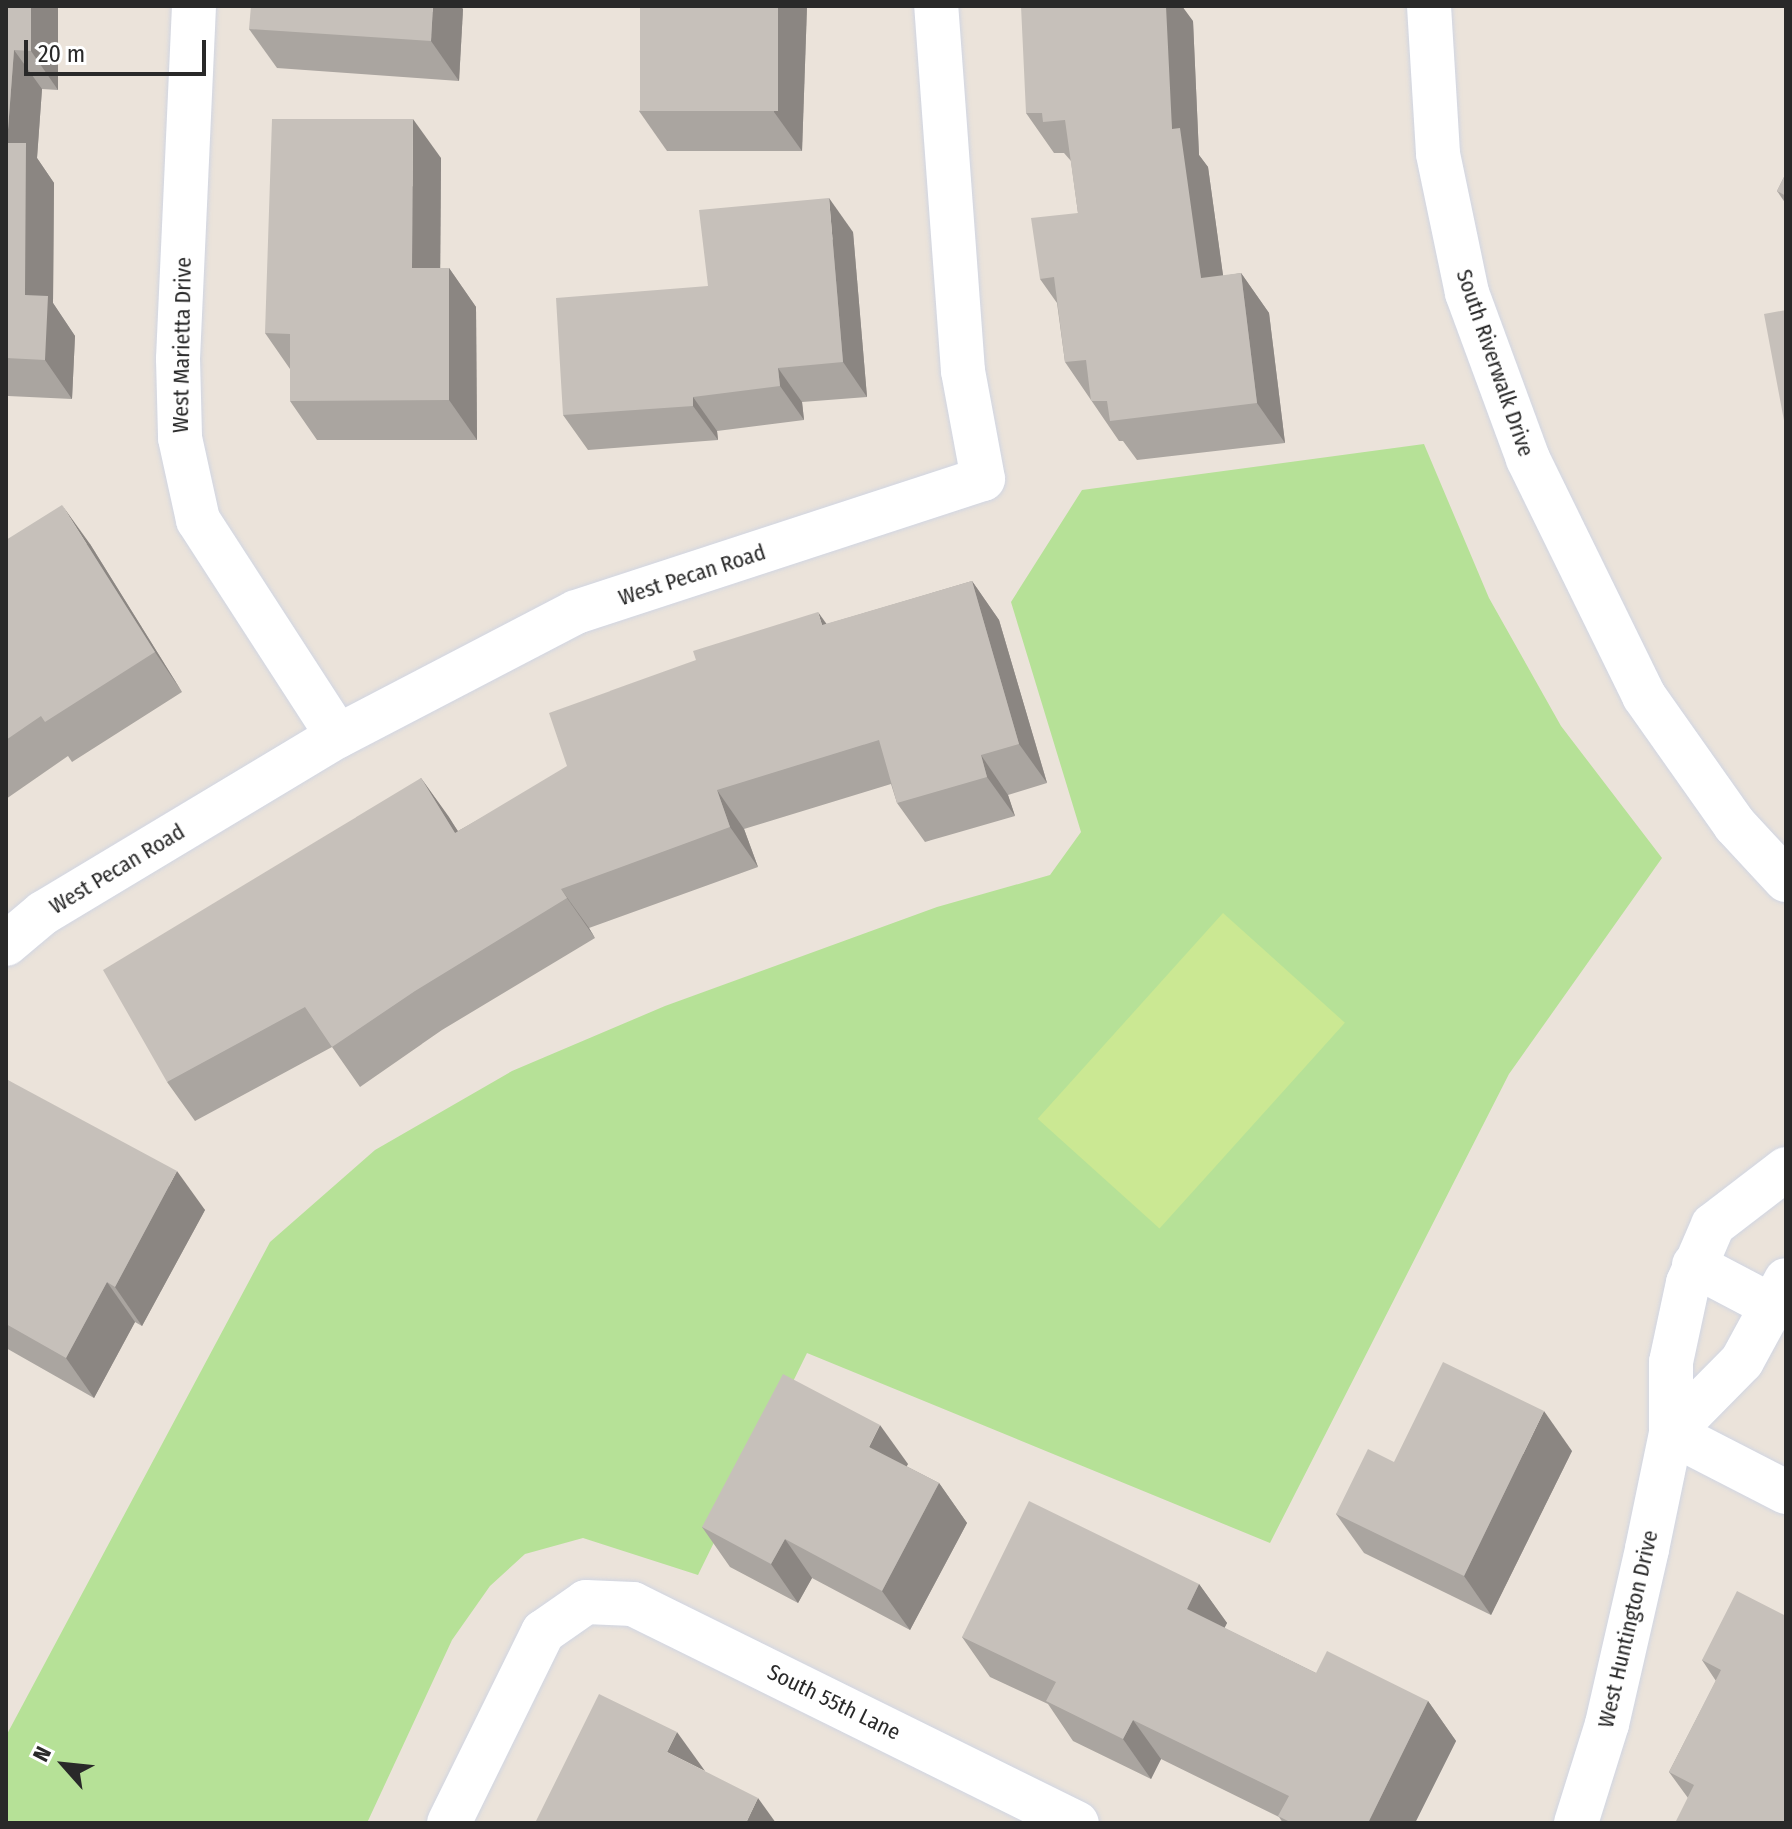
<!DOCTYPE html>
<html>
<head>
<meta charset="utf-8">
<style>
	body { margin:0 }
	#map { position:relative; width:1792px; height:1829px; overflow:hidden; background:#ebe3da; font-family:"Fira Sans Condensed",sans-serif }
	div>[style] { position:absolute }
	[style*='--x'] { left:calc(var(--x)*1px); top:calc(var(--y)*1px); width:calc(var(--w)*1px); rotate:calc(var(--a)*1deg) }
	.green>* { inset:0; background:#b6e197 }
	.pitch>* { inset:0; background:#cbe893; transform-origin:0 0 }
	.roads { filter:drop-shadow(0 0 2px #d0d5e2) drop-shadow(0 0 2px #d0d5e2) }
	.minor>* { height:44px; margin:-22px; padding:0 22px; transform-origin:22px; border-radius:22px; background:#fff }
	.wall>* { inset:0; background:#aaa5a0 }
	.shaded-wall>* { inset:0; background:#8b8682 }
	.building>* { inset:0; background:#c6c0ba; transform-origin:0 0 }
	span { translate:-50% -50%; white-space:nowrap; text-align:center; line-height:1.15; -webkit-text-stroke:6px #fff; paint-order:stroke }
	.street-label { font-size:22px; color:#292929 }
	.frame { position:absolute; inset:0; border:8px solid #292929; pointer-events:none }
	.north { position:absolute; left:24px; top:1725px; width:80px; height:80px; -webkit-text-stroke:6px #fff; paint-order:stroke; rotate:297deg; font-size:22px; font-weight:700; line-height:32px; text-align:center; color:#292929 }
	.north::after { content:''; display:block; margin:auto; width:28px; height:36px; background:#292929; clip-path:polygon(50% 0,100% 100%,50% 72%,0 100%) }
	.scale { position:absolute; left:24px; top:40px; width:182px; height:36px; box-sizing:border-box; border:4px solid #292929; border-top:0; padding-left:10px; font-size:24px; line-height:28px; white-space:nowrap; color:#292929; -webkit-text-stroke:6px #fff; paint-order:stroke }
</style>
</head>
<body>
<div id="map">
	<div class="green">
		<i style="clip-path:polygon(1424px 444px,1489px 598px,1561px 726px,1662px 858px,1509px 1074px,1270px 1543px,807px 1353px,698px 1575px,583px 1538px,525px 1554px,490px 1586px,452px 1640px,367px 1823px,6px 1823px,6px 1736px,270px 1242px,375px 1150px,512px 1071px,665px 1006px,937px 907px,1050px 875px,1081px 832px,1011px 602px,1082px 490px)"></i>
	</div>
	<div class="pitch">
		<i style="left:1223px;top:913px;width:164px;height:277px;rotate:42deg"></i>
	</div>
	<div class="roads">
		<div class="minor">
			<i style="--x:194;--y:6;--w:353;--a:92.6"></i>
			<i style="--x:178;--y:359;--w:79;--a:88.5"></i>
			<i style="--x:180;--y:438;--w:84;--a:77.6"></i>
			<i style="--x:198;--y:520;--w:257;--a:57.1"></i>
			<i style="--x:1429;--y:6;--w:148;--a:86.5"></i>
			<i style="--x:1438;--y:154;--w:142;--a:78.2"></i>
			<i style="--x:1467;--y:293;--w:177;--a:69.8"></i>
			<i style="--x:1528;--y:459;--w:264;--a:63.9"></i>
			<i style="--x:1644;--y:696;--w:158;--a:54.8"></i>
			<i style="--x:1735;--y:825;--w:75;--a:47.2"></i>
			<i style="--x:6;--y:944;--w:48;--a:-40"></i>
			<i style="--x:43;--y:913;--w:344;--a:-31"></i>
			<i style="--x:338;--y:736;--w:268;--a:-27.5"></i>
			<i style="--x:576;--y:612;--w:428;--a:-18.1"></i>
			<i style="--x:983;--y:479;--w:110;--a:-100.5"></i>
			<i style="--x:963;--y:371;--w:366;--a:-94.2"></i>
			<i style="--x:1694;--y:1265;--w:88;--a:27.7"></i>
			<i style="--x:1671;--y:1433;--w:101;--a:-45.4"></i>
			<i style="--x:1742;--y:1361;--w:92;--a:-61.5"></i>
			<i style="--x:1671;--y:1433;--w:129;--a:27.2"></i>
			<i style="--x:449;--y:1823;--w:213;--a:-63.8"></i>
			<i style="--x:543;--y:1632;--w:52;--a:-34.9"></i>
			<i style="--x:586;--y:1602;--w:47;--a:2.4"></i>
			<i style="--x:633;--y:1604;--w:495;--a:26.3"></i>
			<i style="--x:1576;--y:1823;--w:104;--a:-72.6"></i>
			<i style="--x:1607;--y:1724;--w:180;--a:-77.1"></i>
			<i style="--x:1647;--y:1549;--w:118;--a:-78.3"></i>
			<i style="--x:1671;--y:1433;--w:71;--a:-90"></i>
			<i style="--x:1671;--y:1362;--w:81;--a:-77.9"></i>
			<i style="--x:1688;--y:1283;--w:63;--a:-66.7"></i>
			<i style="--x:1713;--y:1225;--w:92;--a:-37.5"></i>
		</div>
	</div>
	<div class="wall">
		<i style="clip-path:polygon(6px 6px,58px 6px,58px 90px,42px 89px,37px 158px,54px 183px,53px 303px,75px 336px,72px 399px,8px 396px,6px 462px)"></i>
		<i style="clip-path:polygon(807px 6px,802px 151px,667px 151px,639px 111px)"></i>
		<i style="clip-path:polygon(463px 9px,459px 81px,277px 68px,249px 29px)"></i>
		<i style="clip-path:polygon(1193px 21px,1199px 155px,1208px 167px,1223px 276px,1241px 273px,1269px 313px,1285px 443px,1137px 460px,1123px 441px,1119px 441px,1065px 362px,1057px 303px,1040px 279px,1078px 213px,1071px 161px,1064px 153px,1054px 153px,1026px 113px)"></i>
		<i style="clip-path:polygon(441px 158px,440px 268px,449px 268px,476px 307px,477px 440px,317px 440px,290px 401px,290px 369px,265px 333px)"></i>
		<i style="clip-path:polygon(1786px 173px,1786px 204px,1777px 191px)"></i>
		<i style="clip-path:polygon(853px 232px,867px 397px,802px 402px,804px 420px,717px 431px,718px 440px,588px 450px,563px 415px,708px 286px)"></i>
		<i style="clip-path:polygon(6px 540px,90px 544px,182px 692px,72px 762px,68px 756px,6px 799px)"></i>
		<i style="clip-path:polygon(972px 581px,999px 620px,1047px 783px,1008px 795px,1015px 816px,925px 842px,897px 803px,891px 784px,744px 829px,758px 867px,589px 928px,595px 938px,442px 1030px,360px 1087px,332px 1047px,195px 1121px,167px 1082px,421px 778px,458px 831px,827px 624px)"></i>
		<i style="clip-path:polygon(6px 1079px,205px 1210px,142px 1326px,135px 1322px,94px 1398px,6px 1348px)"></i>
		<i style="clip-path:polygon(1572px 1451px,1491px 1615px,1364px 1553px,1336px 1514px,1394px 1462px)"></i>
		<i style="clip-path:polygon(908px 1464px,906px 1466px,939px 1483px,967px 1523px,910px 1630px,812px 1578px,798px 1603px,730px 1567px,702px 1527px)"></i>
		<i style="clip-path:polygon(1199px 1584px,1227px 1623px,1224px 1628px,1316px 1673px,1428px 1701px,1456px 1741px,1415px 1823px,1283px 1823px,1279px 1817px,1161px 1759px,1151px 1779px,1073px 1741px,1048px 1704px,990px 1677px,962px 1637px)"></i>
		<i style="clip-path:polygon(1786px 1616px,1688px 1798px,1669px 1772px,1716px 1681px,1702px 1660px)"></i>
	</div>
	<div class="shaded-wall">
		<i style="clip-path:polygon(31px 6px,58px 6px,58px 90px,31px 51px)"></i>
		<i style="clip-path:polygon(433px 6px,461px 6px,463px 9px,459px 81px,431px 41px)"></i>
		<i style="clip-path:polygon(778px 6px,807px 6px,802px 151px,774px 112px)"></i>
		<i style="clip-path:polygon(1159px 6px,1182px 6px,1193px 21px,1199px 155px,1208px 167px,1229px 318px,1201px 278px,1172px 129px)"></i>
		<i style="clip-path:polygon(14px 50px,42px 89px,37px 158px,54px 183px,53px 303px,75px 336px,72px 399px,45px 360px,25px 295px,7px 143px)"></i>
		<i style="clip-path:polygon(413px 119px,441px 158px,440px 307px,412px 268px)"></i>
		<i style="clip-path:polygon(829px 198px,853px 232px,867px 397px,843px 362px)"></i>
		<i style="clip-path:polygon(449px 268px,476px 307px,477px 440px,449px 400px)"></i>
		<i style="clip-path:polygon(1241px 273px,1269px 313px,1285px 443px,1257px 403px)"></i>
		<i style="clip-path:polygon(778px 368px,802px 402px,804px 420px,780px 386px)"></i>
		<i style="clip-path:polygon(6px 393px,8px 396px,6px 462px)"></i>
		<i style="clip-path:polygon(693px 397px,717px 431px,718px 440px,693px 406px)"></i>
		<i style="clip-path:polygon(62px 505px,90px 544px,182px 692px,155px 652px)"></i>
		<i style="clip-path:polygon(972px 581px,999px 620px,1047px 783px,1019px 744px)"></i>
		<i style="clip-path:polygon(818px 612px,846px 651px,822px 625px)"></i>
		<i style="clip-path:polygon(981px 755px,1008px 795px,1015px 816px,987px 777px)"></i>
		<i style="clip-path:polygon(421px 778px,449px 817px,483px 872px,455px 833px)"></i>
		<i style="clip-path:polygon(717px 790px,744px 829px,758px 867px,730px 827px)"></i>
		<i style="clip-path:polygon(561px 889px,589px 928px,595px 938px,567px 898px)"></i>
		<i style="clip-path:polygon(177px 1171px,205px 1210px,142px 1326px,115px 1287px)"></i>
		<i style="clip-path:polygon(107px 1282px,135px 1322px,94px 1398px,66px 1358px)"></i>
		<i style="clip-path:polygon(1544px 1411px,1572px 1451px,1491px 1615px,1464px 1576px)"></i>
		<i style="clip-path:polygon(880px 1425px,908px 1464px,896px 1486px,869px 1447px)"></i>
		<i style="clip-path:polygon(939px 1483px,967px 1523px,910px 1630px,882px 1591px)"></i>
		<i style="clip-path:polygon(785px 1539px,812px 1578px,798px 1603px,771px 1564px)"></i>
		<i style="clip-path:polygon(1199px 1584px,1227px 1623px,1214px 1649px,1187px 1609px)"></i>
		<i style="clip-path:polygon(1428px 1701px,1456px 1741px,1415px 1823px,1368px 1823px)"></i>
		<i style="clip-path:polygon(1133px 1720px,1161px 1759px,1151px 1779px,1123px 1739px)"></i>
		<i style="clip-path:polygon(677px 1732px,705px 1771px,667px 1752px)"></i>
		<i style="clip-path:polygon(758px 1798px,776px 1823px,746px 1823px)"></i>
	</div>
	<div class="building">
		<i style="clip-path:polygon(6px 6px,31px 6px,31px 51px,14px 50px,7px 143px,26px 143px,25px 295px,48px 296px,45px 360px,6px 358px)"></i>
		<i style="clip-path:polygon(251px 6px,433px 6px,431px 41px,249px 29px)"></i>
		<i style="left:640px;top:6px;width:138px;height:105px"></i>
		<i style="clip-path:polygon(1021px 6px,1166px 6px,1172px 129px,1180px 128px,1201px 278px,1241px 273px,1257px 403px,1110px 421px,1107px 401px,1091px 401px,1086px 360px,1065px 362px,1054px 277px,1040px 279px,1031px 218px,1078px 213px,1065px 120px,1043px 122px,1042px 113px,1026px 113px)"></i>
		<i style="clip-path:polygon(272px 119px,413px 119px,412px 268px,449px 268px,449px 400px,290px 401px,290px 334px,265px 333px)"></i>
		<i style="clip-path:polygon(1786px 173px,1786px 196px,1777px 191px)"></i>
		<i style="clip-path:polygon(829px 198px,843px 362px,778px 368px,780px 386px,693px 397px,693px 406px,563px 415px,556px 298px,708px 286px,699px 210px)"></i>
		<i style="clip-path:polygon(1786px 310px,1786px 425px,1785px 426px,1764px 314px)"></i>
		<i style="clip-path:polygon(62px 505px,155px 652px,45px 722px,41px 716px,6px 740px,6px 540px)"></i>
		<i style="clip-path:polygon(972px 581px,1019px 744px,981px 755px,987px 777px,897px 803px,879px 740px,717px 790px,730px 827px,561px 889px,567px 898px,415px 991px,332px 1047px,305px 1007px,167px 1082px,103px 970px,421px 778px,455px 833px,567px 766px,549px 713px,696px 660px,693px 651px,818px 612px,822px 625px)"></i>
		<i style="clip-path:polygon(6px 1079px,177px 1171px,115px 1287px,107px 1282px,66px 1358px,6px 1324px)"></i>
		<i style="clip-path:polygon(1443px 1362px,1544px 1411px,1464px 1576px,1336px 1514px,1368px 1449px,1394px 1462px)"></i>
		<i style="clip-path:polygon(783px 1374px,880px 1425px,869px 1447px,939px 1483px,882px 1591px,785px 1539px,771px 1564px,702px 1527px)"></i>
		<i style="clip-path:polygon(1029px 1501px,1199px 1584px,1187px 1609px,1316px 1673px,1327px 1651px,1428px 1701px,1368px 1823px,1292px 1823px,1278px 1816px,1289px 1796px,1133px 1720px,1123px 1739px,1046px 1701px,1056px 1682px,962px 1637px)"></i>
		<i style="clip-path:polygon(1737px 1591px,1786px 1616px,1786px 1818px,1783px 1823px,1675px 1823px,1694px 1785px,1669px 1772px,1721px 1670px,1702px 1660px)"></i>
		<i style="clip-path:polygon(599px 1694px,677px 1732px,667px 1752px,758px 1798px,746px 1823px,535px 1823px)"></i>
	</div>
	<div class="street-label">
		<span style="left:182px;top:345px;rotate:-89deg">West Marietta Drive</span>
		<span style="left:1495px;top:363px;rotate:71deg">South Riverwalk Drive</span>
		<span style="left:692px;top:575px;rotate:-18deg">West Pecan Road</span>
		<span style="left:117px;top:869px;rotate:-31deg">West Pecan Road</span>
		<span style="left:1628px;top:1629px;rotate:-77deg">West Huntington Drive</span>
		<span style="left:834px;top:1702px;rotate:26deg">South 55th Lane</span>
	</div>
	<div class="frame"></div>
	<div class="north">N</div>
	<div class="scale">20 m</div>
</div>
</body>
</html>
